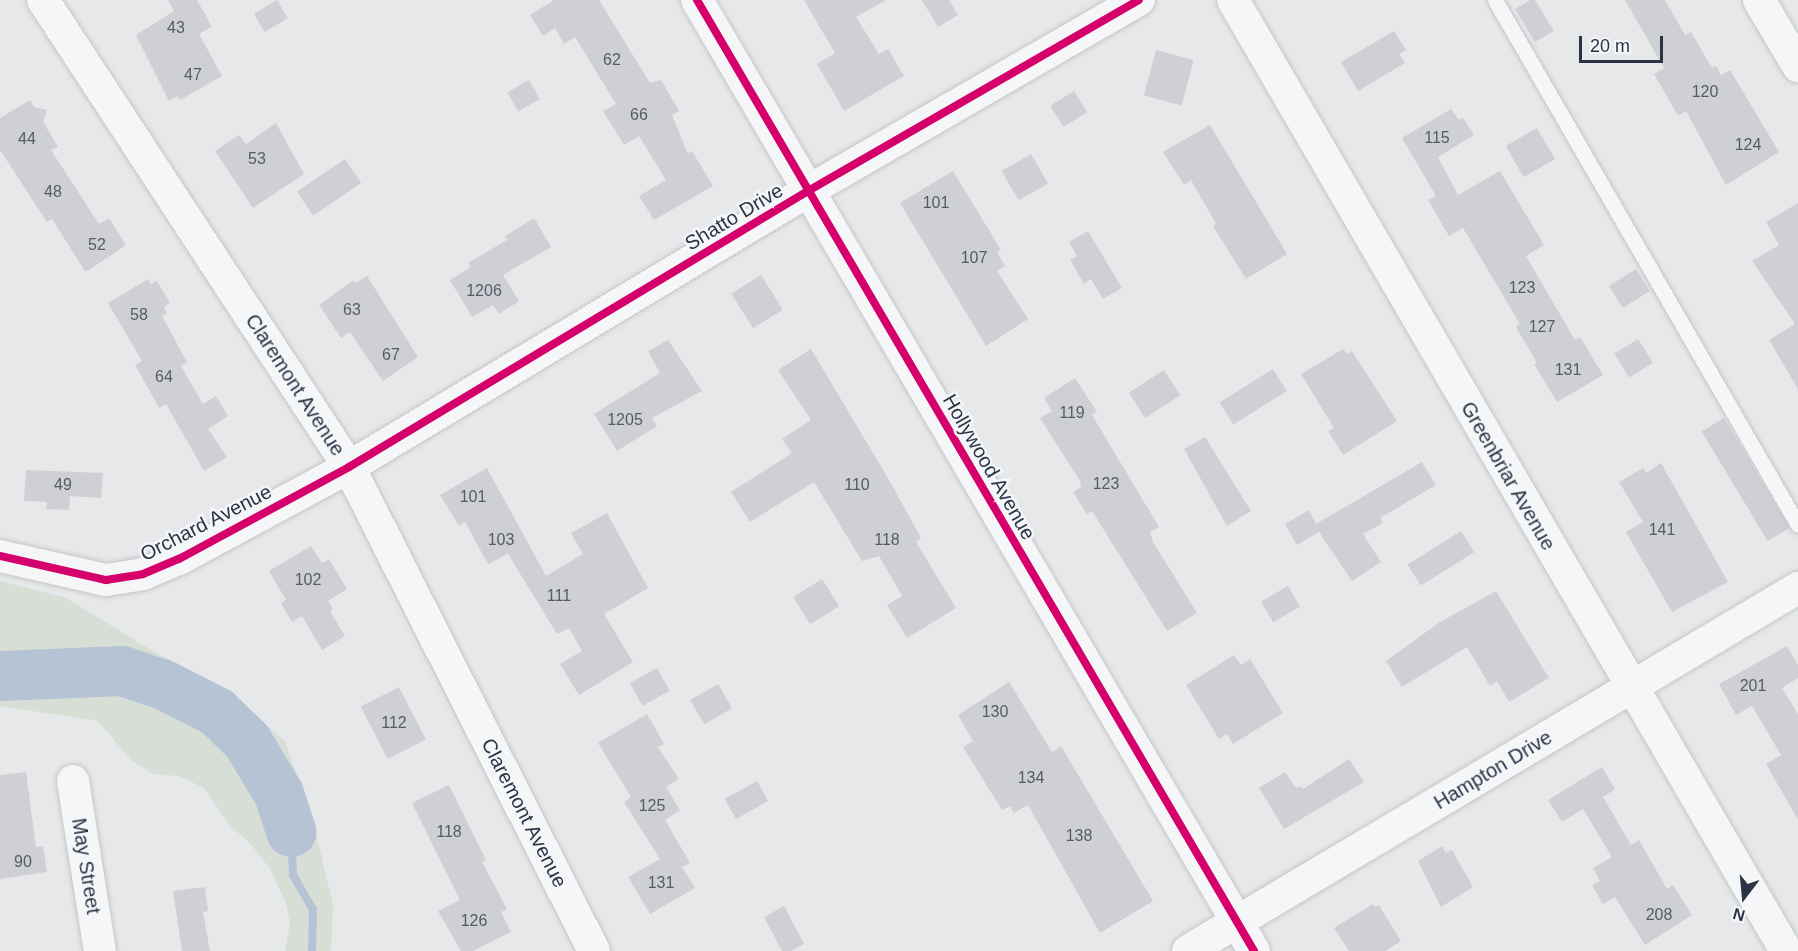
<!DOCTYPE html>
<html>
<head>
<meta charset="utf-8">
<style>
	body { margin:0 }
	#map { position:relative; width:1798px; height:951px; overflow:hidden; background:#e6e8ea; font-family:Arial,sans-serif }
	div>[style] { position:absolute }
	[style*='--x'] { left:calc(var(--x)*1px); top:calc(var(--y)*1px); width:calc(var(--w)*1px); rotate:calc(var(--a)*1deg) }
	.green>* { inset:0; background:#d6ded6 }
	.stream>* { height:8px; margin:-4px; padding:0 4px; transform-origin:4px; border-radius:4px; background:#b6c3d4 }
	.river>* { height:50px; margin:-25px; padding:0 25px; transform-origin:25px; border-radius:25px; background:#b6c3d4 }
	.building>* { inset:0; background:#ced0d3; transform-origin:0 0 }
	.roads { filter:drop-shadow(0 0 2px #c4c6c8) drop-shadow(0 0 2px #c4c6c8) }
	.lane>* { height:15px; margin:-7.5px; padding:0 7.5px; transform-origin:7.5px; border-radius:7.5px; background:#f5f6f7 }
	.street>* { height:32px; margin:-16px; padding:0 16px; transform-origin:16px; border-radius:16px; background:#f5f6f7 }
	.cycleway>* { height:8px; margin:-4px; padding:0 4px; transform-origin:4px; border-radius:4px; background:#d6006c }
	span { translate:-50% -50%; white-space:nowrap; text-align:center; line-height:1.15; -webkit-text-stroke:5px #f4f6f9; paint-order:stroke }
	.number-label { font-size:16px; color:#555b68 }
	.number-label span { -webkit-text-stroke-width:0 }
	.street-label { font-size:20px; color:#2c3344 }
	.north { position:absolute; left:1714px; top:867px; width:60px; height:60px; -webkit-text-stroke:4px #f4f6f9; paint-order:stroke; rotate:196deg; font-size:16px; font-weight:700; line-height:24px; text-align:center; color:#2c3344 }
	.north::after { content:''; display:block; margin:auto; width:21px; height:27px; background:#2c3344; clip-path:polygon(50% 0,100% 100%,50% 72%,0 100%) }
	.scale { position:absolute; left:1579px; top:36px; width:84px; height:27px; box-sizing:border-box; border:3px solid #2c3344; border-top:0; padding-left:8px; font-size:18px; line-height:21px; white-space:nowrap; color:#2c3344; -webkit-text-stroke:4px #f4f6f9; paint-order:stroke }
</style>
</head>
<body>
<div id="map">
	<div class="green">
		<i style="clip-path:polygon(0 581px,66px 598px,156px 653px,221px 686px,285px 741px,314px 825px,333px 905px,331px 951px,285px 951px,290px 923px,286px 903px,270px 869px,249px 842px,229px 825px,204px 788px,179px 776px,153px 774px,130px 759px,98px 721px,0 706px)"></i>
	</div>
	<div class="stream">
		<i style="--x:291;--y:832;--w:43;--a:87.3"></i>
		<i style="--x:293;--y:875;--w:39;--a:60"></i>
		<i style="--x:313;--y:909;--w:42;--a:91.4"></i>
	</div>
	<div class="river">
		<i style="--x:0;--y:676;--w:122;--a:-2.3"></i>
		<i style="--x:122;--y:671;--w:44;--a:18.4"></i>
		<i style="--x:164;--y:685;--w:59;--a:27"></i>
		<i style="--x:217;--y:712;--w:42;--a:44"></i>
		<i style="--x:247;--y:741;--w:62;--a:58.9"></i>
		<i style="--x:279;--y:794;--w:40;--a:72"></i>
	</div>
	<div class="building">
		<i style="clip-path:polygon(168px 0,197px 0,212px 27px,199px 34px,222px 76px,180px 100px,178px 96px,169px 101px,136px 35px,174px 11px)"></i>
		<i style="left:277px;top:0;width:21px;height:27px;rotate:59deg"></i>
		<i style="clip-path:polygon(554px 0,599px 0,650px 83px,661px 80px,679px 111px,672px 115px,688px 154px,692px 151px,713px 186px,654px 220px,639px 196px,666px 180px,639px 136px,624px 145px,603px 111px,616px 104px,575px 37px,564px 44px,555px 28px,543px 36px,530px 15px)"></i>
		<i style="clip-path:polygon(804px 0,886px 0,856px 17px,879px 54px,888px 49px,904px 76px,844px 111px,817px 64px,835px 53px)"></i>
		<i style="clip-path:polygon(922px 0,949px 0,958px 15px,938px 27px)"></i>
		<i style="clip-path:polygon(1530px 0,1535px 0,1554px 31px,1535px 42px,1515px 9px)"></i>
		<i style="clip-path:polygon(1625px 0,1665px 0,1685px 35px,1691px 32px,1712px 68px,1716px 66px,1721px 75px,1730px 70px,1779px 152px,1726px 185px,1686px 111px,1678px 116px,1654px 74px,1664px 68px)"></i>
		<i style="clip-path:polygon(1394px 31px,1406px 50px,1399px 54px,1405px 63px,1358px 91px,1341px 62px)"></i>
		<i style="left:1156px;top:50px;width:39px;height:47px;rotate:15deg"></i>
		<i style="left:529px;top:80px;width:22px;height:25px;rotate:60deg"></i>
		<i style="left:1074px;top:91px;width:25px;height:28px;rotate:58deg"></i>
		<i style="clip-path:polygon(30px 100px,34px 107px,47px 110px,43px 122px,58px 147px,51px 150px,99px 224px,109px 218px,126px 245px,89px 270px,85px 271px,52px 219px,47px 222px,0 150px,0 118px)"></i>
		<i style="clip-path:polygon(1451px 109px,1459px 120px,1463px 118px,1474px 135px,1438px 157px,1458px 195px,1500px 171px,1544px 245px,1526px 256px,1575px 340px,1580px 337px,1603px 375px,1557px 402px,1534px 364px,1537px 363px,1516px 327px,1520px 324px,1463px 228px,1449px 236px,1428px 200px,1436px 196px,1402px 138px)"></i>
		<i style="clip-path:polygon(276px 123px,304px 174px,253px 208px,215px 151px,239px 135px,246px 144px)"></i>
		<i style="clip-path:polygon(1210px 125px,1287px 254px,1246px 279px,1213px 226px,1216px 224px,1191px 180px,1184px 185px,1163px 152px)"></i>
		<i style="left:1537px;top:128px;width:36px;height:36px;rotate:60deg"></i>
		<i style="left:1031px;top:154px;width:34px;height:34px;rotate:60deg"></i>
		<i style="left:345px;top:159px;width:29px;height:58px;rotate:56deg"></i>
		<i style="clip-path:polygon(953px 171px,1001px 250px,997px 252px,1005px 266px,997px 271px,1028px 319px,986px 346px,900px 203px)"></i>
		<i style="clip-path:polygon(1798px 203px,1798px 389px,1769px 340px,1795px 324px,1752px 261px,1779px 245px,1766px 222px)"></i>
		<i style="clip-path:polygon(534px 218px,551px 247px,503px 275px,519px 301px,499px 314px,493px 305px,472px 317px,450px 280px,471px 267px,468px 263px,507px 240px,505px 236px)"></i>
		<i style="clip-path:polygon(1088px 231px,1122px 288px,1103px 299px,1091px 279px,1084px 284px,1070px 260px,1077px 256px,1069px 242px)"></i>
		<i style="left:1636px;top:269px;width:26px;height:32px;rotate:58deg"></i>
		<i style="left:761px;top:275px;width:41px;height:35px;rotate:58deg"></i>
		<i style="clip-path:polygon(367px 276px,418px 357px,383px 381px,350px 332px,341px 338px,319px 305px,354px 280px,356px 283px)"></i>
		<i style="clip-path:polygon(148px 279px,151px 284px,157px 281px,170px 303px,164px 307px,167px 313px,162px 316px,187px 362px,181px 366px,203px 404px,216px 396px,228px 416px,208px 429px,227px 457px,204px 471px,166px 404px,159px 408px,135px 365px,142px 361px,108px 303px)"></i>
		<i style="left:1638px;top:339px;width:28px;height:28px;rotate:58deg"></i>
		<i style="clip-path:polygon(668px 340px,702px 391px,652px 418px,657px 426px,617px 451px,594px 414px,660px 373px,648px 351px)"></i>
		<i style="clip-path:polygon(811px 349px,892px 485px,921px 538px,916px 542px,956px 608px,907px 638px,887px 605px,902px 596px,879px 556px,862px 561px,814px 482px,750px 522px,731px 492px,792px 453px,782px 439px,811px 420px,778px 370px)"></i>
		<i style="clip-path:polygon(1343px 349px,1347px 354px,1352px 351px,1397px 421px,1343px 455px,1328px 431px,1334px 428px,1301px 374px)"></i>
		<i style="left:1273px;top:369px;width:26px;height:63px;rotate:58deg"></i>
		<i style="left:1164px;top:370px;width:30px;height:42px;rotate:57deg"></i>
		<i style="clip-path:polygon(1075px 378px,1097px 412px,1092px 415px,1159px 527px,1150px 532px,1153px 542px,1197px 613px,1167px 631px,1092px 511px,1087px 514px,1073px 492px,1081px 487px,1080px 481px,1040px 418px,1052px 411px,1044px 398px)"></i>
		<i style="left:1724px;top:418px;width:128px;height:26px;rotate:59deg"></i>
		<i style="clip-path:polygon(1205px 437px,1251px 511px,1227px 526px,1184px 449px)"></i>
		<i style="clip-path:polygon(1422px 462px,1436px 485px,1380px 518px,1383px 523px,1363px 534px,1381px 562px,1352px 581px,1319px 532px,1297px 545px,1285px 524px,1309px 510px,1316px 524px)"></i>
		<i style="clip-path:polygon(1661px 463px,1728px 582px,1672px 612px,1626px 532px,1643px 522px,1619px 482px,1643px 468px,1646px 473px)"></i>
		<i style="clip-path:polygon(487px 468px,546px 576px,583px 554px,571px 533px,607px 513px,648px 588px,604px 614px,633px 662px,579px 695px,560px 664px,582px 651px,569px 628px,557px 634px,508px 554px,488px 564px,465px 522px,459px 526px,440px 495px)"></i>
		<i style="clip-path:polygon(26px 470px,103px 473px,101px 498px,70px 496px,69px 510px,46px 509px,47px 502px,24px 501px)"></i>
		<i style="left:1461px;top:531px;width:25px;height:63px;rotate:58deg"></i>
		<i style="clip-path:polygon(311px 546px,322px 563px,329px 559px,347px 589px,328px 601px,333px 609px,330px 611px,345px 636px,322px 650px,302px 616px,292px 622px,281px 603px,286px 600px,269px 571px)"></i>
		<i style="left:822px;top:579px;width:32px;height:34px;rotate:58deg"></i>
		<i style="left:1288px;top:586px;width:24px;height:31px;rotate:60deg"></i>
		<i style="clip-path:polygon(1496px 591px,1549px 678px,1509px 702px,1497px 681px,1490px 686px,1467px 647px,1402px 687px,1386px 661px,1440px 622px)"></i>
		<i style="clip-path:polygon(1787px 646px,1798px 665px,1798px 678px,1782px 688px,1798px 714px,1798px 820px,1766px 764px,1781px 755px,1752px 706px,1736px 715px,1719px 684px)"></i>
		<i style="clip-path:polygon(1234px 655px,1241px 665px,1250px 659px,1283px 713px,1233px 744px,1227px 734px,1219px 739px,1186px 685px)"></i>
		<i style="left:657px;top:668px;width:26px;height:31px;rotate:61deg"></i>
		<i style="clip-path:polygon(1009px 682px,1052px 752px,1061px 746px,1153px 901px,1100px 933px,1028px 805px,1014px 813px,1010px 806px,1002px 810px,963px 747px,973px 741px,958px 715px)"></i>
		<i style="left:718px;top:684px;width:28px;height:32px;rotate:60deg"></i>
		<i style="left:399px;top:687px;width:59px;height:43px;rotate:63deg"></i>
		<i style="clip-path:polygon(647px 714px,664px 744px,658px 747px,679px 779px,666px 787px,680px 810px,665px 820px,690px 863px,682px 867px,695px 888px,650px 914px,628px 877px,660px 859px,624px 802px,631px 797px,598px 743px)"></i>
		<i style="clip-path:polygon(1349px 759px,1364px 782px,1284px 829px,1259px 788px,1285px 772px,1296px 788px,1301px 786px,1303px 789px)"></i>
		<i style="clip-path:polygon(1602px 767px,1615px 789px,1603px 797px,1631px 845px,1639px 840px,1667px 889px,1673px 885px,1692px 915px,1645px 945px,1615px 897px,1603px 904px,1592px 885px,1600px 881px,1593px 868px,1612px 857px,1583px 809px,1562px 822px,1548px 800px)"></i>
		<i style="clip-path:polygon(26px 772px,36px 847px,43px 846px,47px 872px,0 879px,0 775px)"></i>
		<i style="left:757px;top:781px;width:23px;height:37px;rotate:61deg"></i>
		<i style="clip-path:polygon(449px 785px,486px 860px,482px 862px,507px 909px,501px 912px,511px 932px,473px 951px,461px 951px,438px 911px,460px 900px,412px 803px)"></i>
		<i style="clip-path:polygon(1442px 846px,1446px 853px,1452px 850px,1473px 887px,1441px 907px,1418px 861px)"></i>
		<i style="clip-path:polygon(205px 887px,208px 911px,203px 912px,210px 951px,182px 951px,173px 891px)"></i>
		<i style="clip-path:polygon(1373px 904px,1375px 907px,1379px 905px,1401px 941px,1385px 951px,1349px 951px,1334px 928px)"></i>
		<i style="clip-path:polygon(784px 906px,804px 944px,791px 951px,782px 951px,764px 917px)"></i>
	</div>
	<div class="roads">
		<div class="lane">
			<i style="--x:1495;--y:0;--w:606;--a:60.01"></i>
		</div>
		<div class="street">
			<i style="--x:43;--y:0;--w:558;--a:56.77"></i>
			<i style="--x:349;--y:467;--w:542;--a:63.15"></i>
			<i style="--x:697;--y:0;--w:1102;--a:59.64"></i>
			<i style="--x:1233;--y:0;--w:1100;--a:59.82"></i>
			<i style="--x:1759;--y:0;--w:77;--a:59.4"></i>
			<i style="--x:0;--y:556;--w:109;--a:12.8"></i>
			<i style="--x:106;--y:580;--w:37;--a:-9"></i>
			<i style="--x:143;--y:574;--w:39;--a:-23"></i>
			<i style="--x:179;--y:559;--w:193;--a:-28.4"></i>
			<i style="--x:349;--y:467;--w:536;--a:-31.02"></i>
			<i style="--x:808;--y:191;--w:382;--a:-30"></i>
			<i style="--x:73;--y:781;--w:172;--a:81"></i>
			<i style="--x:1188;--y:951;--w:710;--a:-30.76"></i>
		</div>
	</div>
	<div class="cycleway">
		<i style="--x:697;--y:0;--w:1102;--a:59.64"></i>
		<i style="--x:0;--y:556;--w:109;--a:12.8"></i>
		<i style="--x:106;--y:580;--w:37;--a:-9"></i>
		<i style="--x:143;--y:574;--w:39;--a:-23"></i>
		<i style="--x:179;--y:559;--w:193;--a:-28.4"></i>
		<i style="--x:349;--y:467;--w:536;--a:-31.02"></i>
		<i style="--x:808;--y:191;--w:382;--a:-30"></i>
	</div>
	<div class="number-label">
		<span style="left:176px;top:28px">43</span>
		<span style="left:612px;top:60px">62</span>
		<span style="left:193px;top:75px">47</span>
		<span style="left:1705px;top:92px">120</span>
		<span style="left:639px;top:115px">66</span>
		<span style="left:1437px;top:138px">115</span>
		<span style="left:27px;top:139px">44</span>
		<span style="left:1748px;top:145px">124</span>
		<span style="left:257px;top:159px">53</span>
		<span style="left:53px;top:192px">48</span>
		<span style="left:936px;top:203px">101</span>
		<span style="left:97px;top:245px">52</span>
		<span style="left:974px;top:258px">107</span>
		<span style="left:1522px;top:288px">123</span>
		<span style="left:484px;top:291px">1206</span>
		<span style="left:352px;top:310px">63</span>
		<span style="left:139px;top:315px">58</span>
		<span style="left:1542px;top:327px">127</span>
		<span style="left:391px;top:355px">67</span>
		<span style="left:1568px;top:370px">131</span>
		<span style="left:164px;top:377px">64</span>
		<span style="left:1072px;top:413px">119</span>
		<span style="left:625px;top:420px">1205</span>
		<span style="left:1106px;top:484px">123</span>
		<span style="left:63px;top:485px">49</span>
		<span style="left:857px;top:485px">110</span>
		<span style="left:473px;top:497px">101</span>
		<span style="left:1662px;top:530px">141</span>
		<span style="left:501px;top:540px">103</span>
		<span style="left:887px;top:540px">118</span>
		<span style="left:308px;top:580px">102</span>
		<span style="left:559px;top:596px">111</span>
		<span style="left:1753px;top:686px">201</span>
		<span style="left:995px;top:712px">130</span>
		<span style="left:394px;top:723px">112</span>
		<span style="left:1031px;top:778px">134</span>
		<span style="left:652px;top:806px">125</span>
		<span style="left:449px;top:832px">118</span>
		<span style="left:1079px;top:836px">138</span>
		<span style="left:23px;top:862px">90</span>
		<span style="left:661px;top:883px">131</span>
		<span style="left:1659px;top:915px">208</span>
		<span style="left:474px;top:921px">126</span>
	</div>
	<div class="street-label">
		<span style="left:734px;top:217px;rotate:-31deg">Shatto Drive</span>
		<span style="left:295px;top:385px;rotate:57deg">Claremont Avenue</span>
		<span style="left:989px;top:467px;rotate:60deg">Hollywood Avenue</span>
		<span style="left:1508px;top:476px;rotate:60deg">Greenbriar Avenue</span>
		<span style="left:206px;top:523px;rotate:-27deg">Orchard Avenue</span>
		<span style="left:1493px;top:770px;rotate:-31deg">Hampton Drive</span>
		<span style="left:524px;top:813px;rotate:63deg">Claremont Avenue</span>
		<span style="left:86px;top:866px;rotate:81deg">May Street</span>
	</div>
	<div class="north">N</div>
	<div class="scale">20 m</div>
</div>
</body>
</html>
